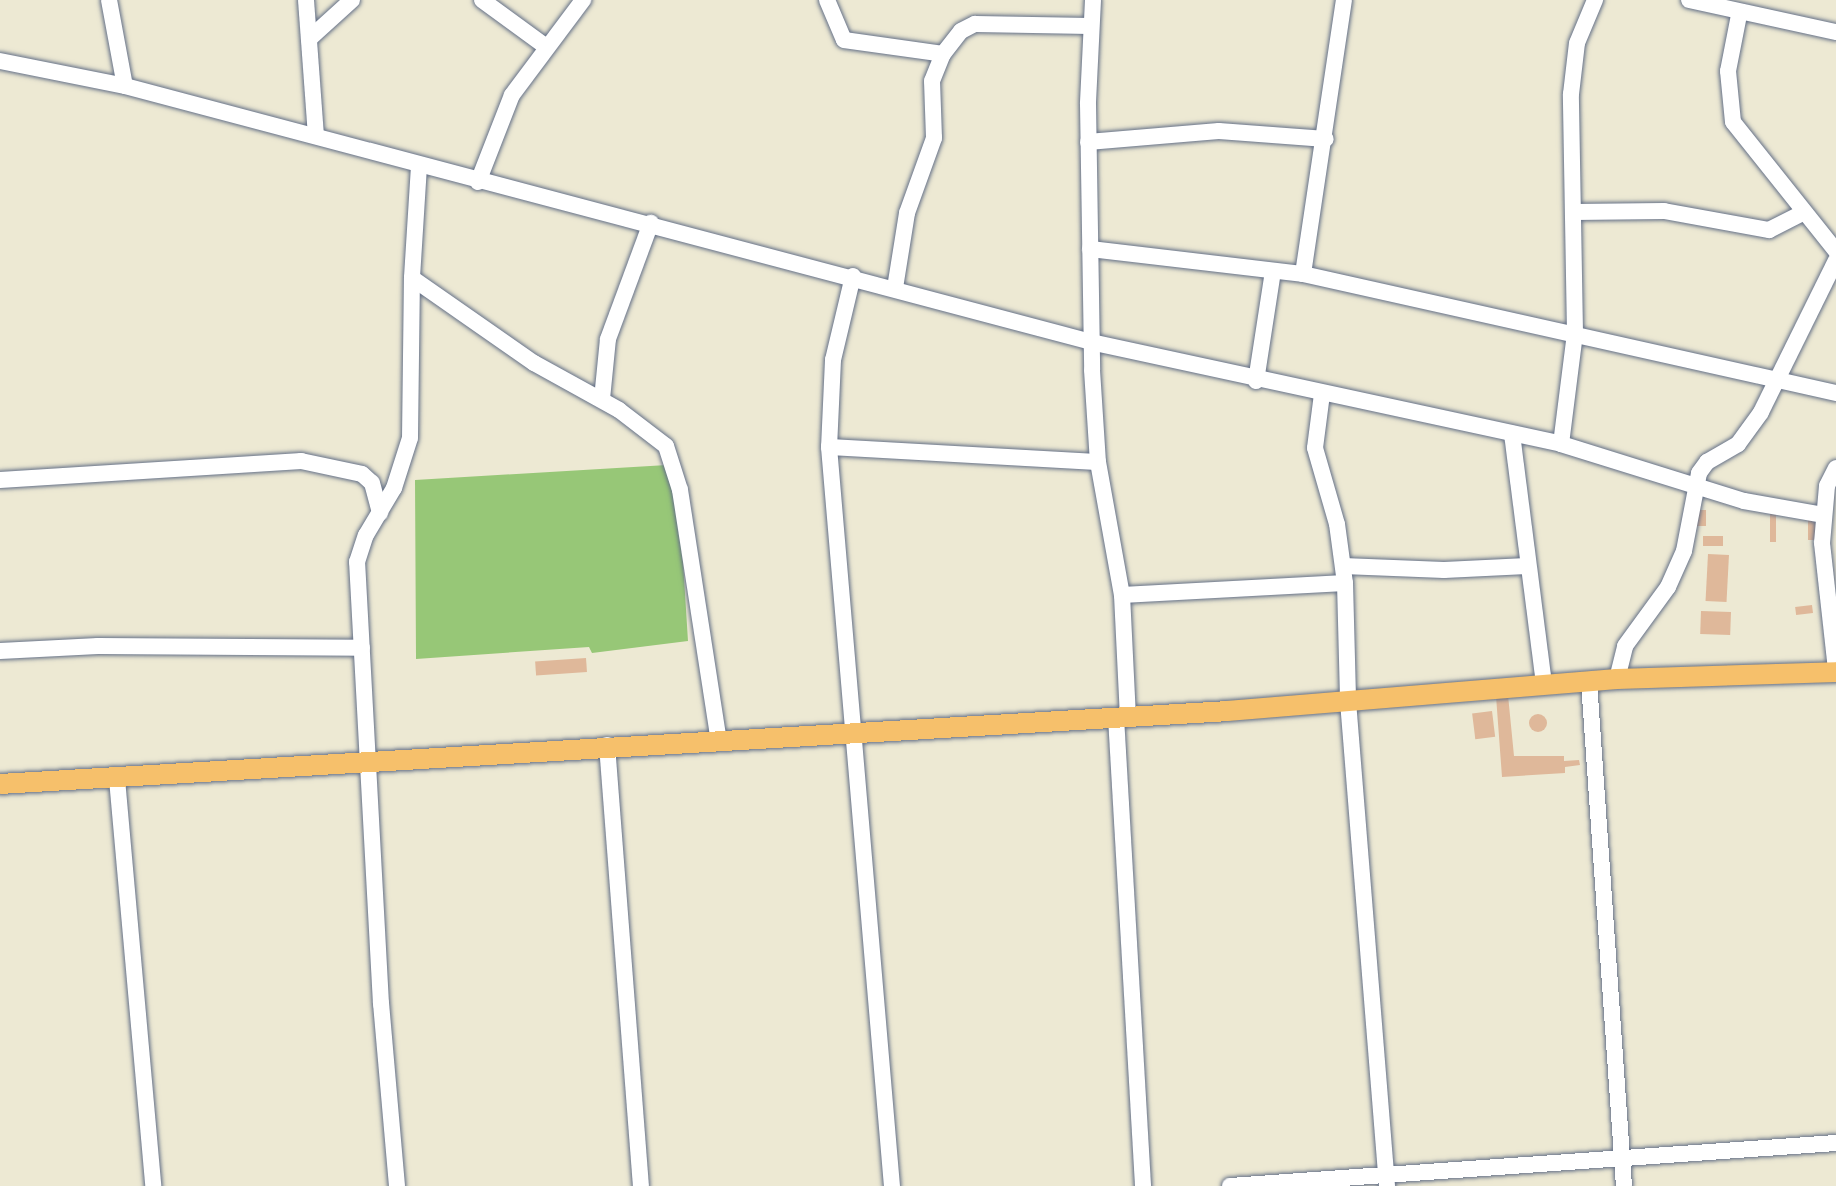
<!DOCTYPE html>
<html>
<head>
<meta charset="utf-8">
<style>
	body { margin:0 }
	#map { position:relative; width:1836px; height:1186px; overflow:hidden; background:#ede9d3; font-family:Sriracha,sans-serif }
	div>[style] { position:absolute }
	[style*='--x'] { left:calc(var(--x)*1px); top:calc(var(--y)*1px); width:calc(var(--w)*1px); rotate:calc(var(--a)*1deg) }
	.green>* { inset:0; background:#97c777 }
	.building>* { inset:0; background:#dfb89a; transform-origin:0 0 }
	.round { border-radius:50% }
	.roads { filter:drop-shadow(0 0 2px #647087) drop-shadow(0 0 2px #647087) }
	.minor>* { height:16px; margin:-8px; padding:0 8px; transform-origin:8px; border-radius:8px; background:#fff }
	.major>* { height:20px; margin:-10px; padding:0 10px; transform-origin:10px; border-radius:10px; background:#f6c06b }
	span { translate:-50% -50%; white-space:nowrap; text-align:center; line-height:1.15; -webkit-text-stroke:8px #f6f6f2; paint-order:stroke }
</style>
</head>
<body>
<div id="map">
	<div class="green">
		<i style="clip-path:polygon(667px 465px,679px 498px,688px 641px,592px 653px,589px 647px,416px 659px,415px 480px)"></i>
	</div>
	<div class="building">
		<i style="left:1697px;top:510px;width:9px;height:16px"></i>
		<i style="left:1770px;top:514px;width:6px;height:28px"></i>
		<i style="left:1808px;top:520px;width:9px;height:20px"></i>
		<i style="left:1723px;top:536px;width:10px;height:20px;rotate:90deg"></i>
		<i style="left:1708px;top:554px;width:21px;height:47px;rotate:3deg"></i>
		<i style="left:1812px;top:605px;width:8px;height:17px;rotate:83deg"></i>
		<i style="left:1701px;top:611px;width:30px;height:23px;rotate:2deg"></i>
		<i style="left:586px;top:658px;width:14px;height:51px;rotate:86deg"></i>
		<i style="clip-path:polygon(1508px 695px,1514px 756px,1564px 756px,1564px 761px,1579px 760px,1580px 765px,1565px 767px,1565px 773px,1502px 777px,1496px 696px)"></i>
		<i style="left:1492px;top:711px;width:26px;height:20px;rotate:83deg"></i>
		<i class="round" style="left:1529px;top:714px;width:18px;height:18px"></i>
	</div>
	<div class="roads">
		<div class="minor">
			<i style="--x:109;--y:0;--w:87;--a:79.5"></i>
			<i style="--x:306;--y:0;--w:136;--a:85.8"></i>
			<i style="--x:482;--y:0;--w:78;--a:36.1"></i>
			<i style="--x:827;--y:0;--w:43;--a:67"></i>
			<i style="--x:844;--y:40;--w:100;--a:8"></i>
			<i style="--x:1093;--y:0;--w:104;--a:92.8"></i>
			<i style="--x:1088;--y:104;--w:266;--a:89.1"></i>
			<i style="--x:1092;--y:370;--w:92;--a:86.3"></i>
			<i style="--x:1098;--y:462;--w:135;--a:79.8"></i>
			<i style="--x:1122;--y:595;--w:121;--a:87.2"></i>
			<i style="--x:1689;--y:0;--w:150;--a:12.3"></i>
			<i style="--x:1739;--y:15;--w:57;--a:101.1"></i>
			<i style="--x:1728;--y:71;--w:51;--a:84.4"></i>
			<i style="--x:1733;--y:122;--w:165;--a:51.4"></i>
			<i style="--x:309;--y:39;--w:58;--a:-42.2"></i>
			<i style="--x:0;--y:61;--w:127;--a:11.3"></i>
			<i style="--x:125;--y:86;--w:999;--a:14.84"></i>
			<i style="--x:1091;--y:342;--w:481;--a:12.2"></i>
			<i style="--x:1561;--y:444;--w:192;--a:17.3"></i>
			<i style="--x:1744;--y:501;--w:80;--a:10"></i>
			<i style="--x:1088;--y:142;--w:131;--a:-4.8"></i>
			<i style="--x:1219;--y:131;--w:107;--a:4.3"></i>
			<i style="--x:419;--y:166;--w:112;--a:93.6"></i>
			<i style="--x:412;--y:278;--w:149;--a:34.9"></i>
			<i style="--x:534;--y:363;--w:97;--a:28.9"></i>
			<i style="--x:619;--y:410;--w:59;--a:37.5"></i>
			<i style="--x:666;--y:446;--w:46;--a:72.3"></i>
			<i style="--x:680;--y:490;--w:254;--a:81.2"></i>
			<i style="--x:478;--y:182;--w:93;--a:-68.7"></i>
			<i style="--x:512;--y:95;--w:119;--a:-53.2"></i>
			<i style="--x:1574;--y:212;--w:90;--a:-0.6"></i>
			<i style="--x:1664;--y:211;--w:107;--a:10.3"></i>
			<i style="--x:1769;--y:230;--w:39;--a:-27"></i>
			<i style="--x:1090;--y:249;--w:214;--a:6.7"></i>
			<i style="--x:1303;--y:274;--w:546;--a:12.59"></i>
			<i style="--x:1303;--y:274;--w:277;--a:-81.5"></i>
			<i style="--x:853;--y:276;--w:86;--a:103.4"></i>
			<i style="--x:833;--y:360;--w:87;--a:92.6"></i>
			<i style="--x:829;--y:447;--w:742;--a:85.13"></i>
			<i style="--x:895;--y:288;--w:76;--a:-80.9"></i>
			<i style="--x:907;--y:213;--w:80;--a:-70.2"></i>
			<i style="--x:934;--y:138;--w:57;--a:-92"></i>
			<i style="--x:932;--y:81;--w:29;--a:-68"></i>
			<i style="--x:943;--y:54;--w:29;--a:-52"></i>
			<i style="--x:961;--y:31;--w:16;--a:-27"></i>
			<i style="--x:975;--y:24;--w:115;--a:1"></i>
			<i style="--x:1256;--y:381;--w:111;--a:-81.2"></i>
			<i style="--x:1322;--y:394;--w:54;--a:97.4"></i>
			<i style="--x:1315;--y:448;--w:79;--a:73.9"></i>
			<i style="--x:1337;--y:524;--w:60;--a:82.3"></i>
			<i style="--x:1345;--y:583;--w:118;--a:88.5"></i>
			<i style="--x:1348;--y:701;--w:487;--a:85.4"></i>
			<i style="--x:602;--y:399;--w:60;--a:-84.3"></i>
			<i style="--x:608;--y:339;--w:124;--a:-69.7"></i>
			<i style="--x:1512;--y:434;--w:252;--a:82.7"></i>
			<i style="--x:1561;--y:444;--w:112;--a:-82.8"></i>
			<i style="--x:1575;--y:333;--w:239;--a:-91"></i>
			<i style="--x:1571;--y:94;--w:51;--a:-83.3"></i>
			<i style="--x:1577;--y:43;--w:47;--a:-67.3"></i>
			<i style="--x:829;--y:447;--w:269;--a:3.2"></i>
			<i style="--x:1836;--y:468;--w:20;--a:117"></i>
			<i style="--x:1827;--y:486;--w:57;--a:95"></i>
			<i style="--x:1822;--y:543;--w:127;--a:83.7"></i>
			<i style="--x:0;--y:480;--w:302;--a:-3.6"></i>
			<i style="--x:301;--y:461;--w:62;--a:12"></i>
			<i style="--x:362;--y:474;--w:13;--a:42"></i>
			<i style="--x:372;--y:483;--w:31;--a:75"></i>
			<i style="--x:1343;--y:566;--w:101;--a:2.3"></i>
			<i style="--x:1444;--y:570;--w:83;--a:-2.8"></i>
			<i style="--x:1122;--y:595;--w:223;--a:-3.1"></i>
			<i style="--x:0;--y:651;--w:98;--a:-2.9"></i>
			<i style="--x:98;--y:646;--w:264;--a:0.4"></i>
			<i style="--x:1617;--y:679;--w:34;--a:-76"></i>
			<i style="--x:1625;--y:646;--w:73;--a:-53.9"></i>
			<i style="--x:1668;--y:587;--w:39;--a:-66"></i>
			<i style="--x:1684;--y:551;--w:79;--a:-79.1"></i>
			<i style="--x:1699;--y:473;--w:14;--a:-54"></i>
			<i style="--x:1707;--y:462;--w:36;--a:-30"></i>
			<i style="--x:1738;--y:444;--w:39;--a:-54"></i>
			<i style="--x:1761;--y:412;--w:169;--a:-63.7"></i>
			<i style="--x:1589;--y:682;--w:505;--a:86.03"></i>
			<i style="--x:1116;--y:717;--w:470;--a:86.7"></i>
			<i style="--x:607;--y:745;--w:442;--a:85.6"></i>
			<i style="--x:117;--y:779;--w:409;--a:84.9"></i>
			<i style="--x:397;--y:1186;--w:183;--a:-95"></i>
			<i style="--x:381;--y:1004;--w:443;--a:-93.1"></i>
			<i style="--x:357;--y:562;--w:28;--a:-72"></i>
			<i style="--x:366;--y:535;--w:55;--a:-59.2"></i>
			<i style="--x:394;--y:488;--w:52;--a:-72.3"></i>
			<i style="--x:410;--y:438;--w:160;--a:-89.3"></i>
			<i style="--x:1230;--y:1186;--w:608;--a:-4.06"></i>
		</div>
		<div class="major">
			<i style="--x:0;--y:784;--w:1229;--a:-3.4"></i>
			<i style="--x:1227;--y:711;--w:391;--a:-4.7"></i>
			<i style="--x:1617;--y:679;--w:219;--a:-1.8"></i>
		</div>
	</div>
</div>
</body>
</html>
